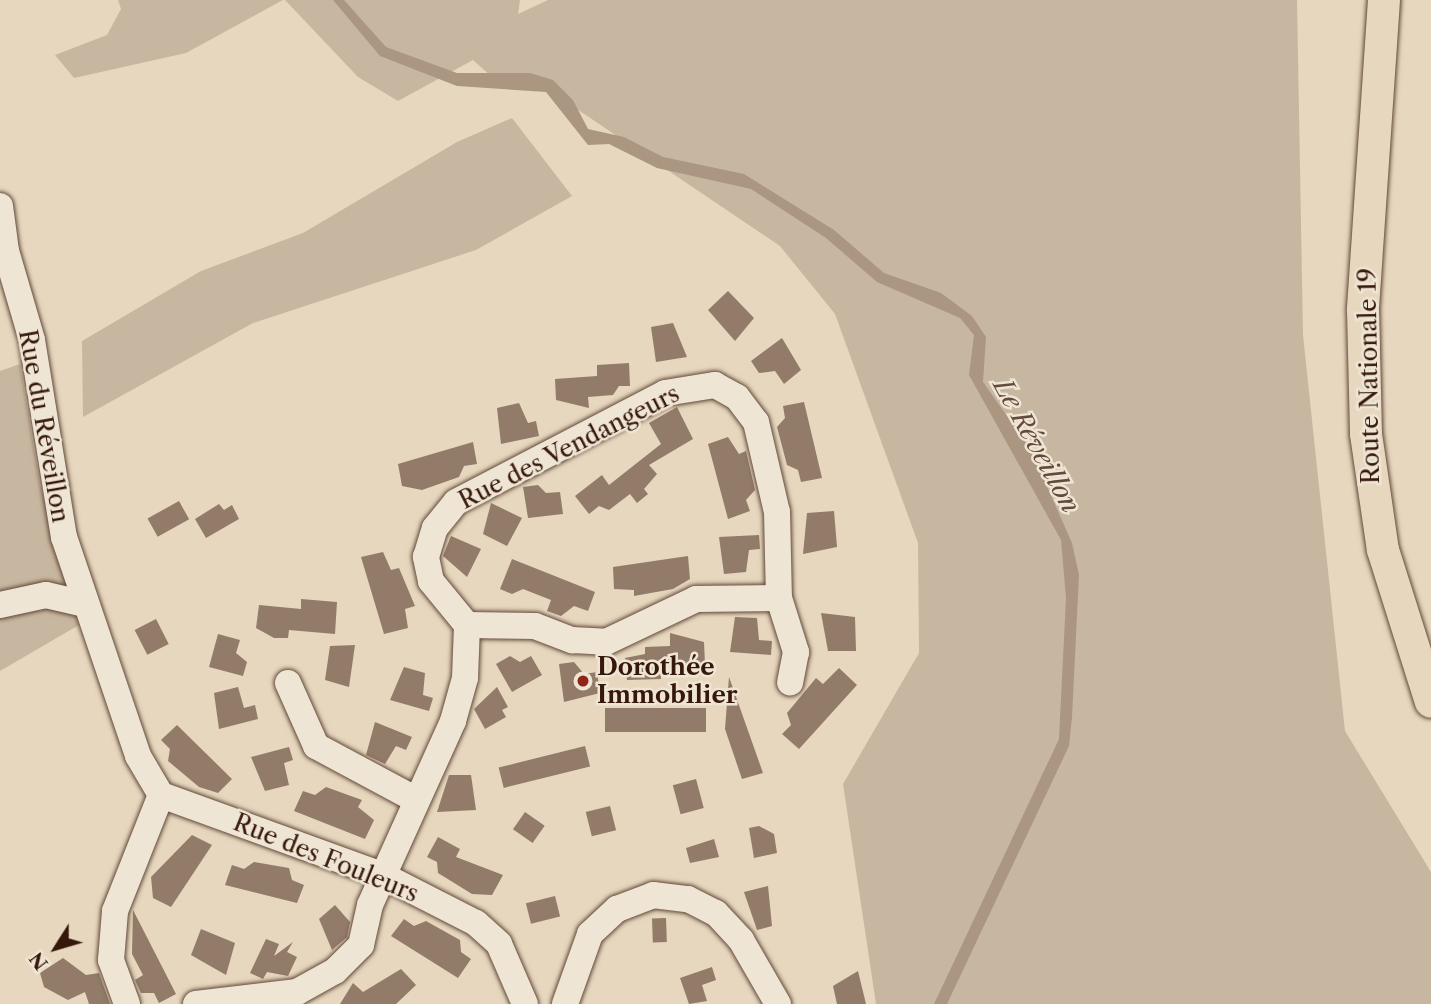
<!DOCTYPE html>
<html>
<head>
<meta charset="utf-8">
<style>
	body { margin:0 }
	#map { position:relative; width:1431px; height:1004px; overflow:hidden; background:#e6d7be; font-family:"Libre Caslon Text",serif }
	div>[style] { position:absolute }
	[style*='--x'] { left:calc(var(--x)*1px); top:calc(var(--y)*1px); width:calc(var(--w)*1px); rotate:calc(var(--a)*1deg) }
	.green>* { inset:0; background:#c8b7a0 }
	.water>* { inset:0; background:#aa9681 }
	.building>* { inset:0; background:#927b68; transform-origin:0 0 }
	.roads { filter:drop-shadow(0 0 2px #624838) drop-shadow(0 0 2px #624838) }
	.minor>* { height:26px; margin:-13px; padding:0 13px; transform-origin:13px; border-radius:13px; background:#efe5d5 }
	.major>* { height:32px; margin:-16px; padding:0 16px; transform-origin:16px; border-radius:16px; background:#e6d7be }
	.dots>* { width:19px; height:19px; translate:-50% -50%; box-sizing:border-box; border:4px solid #efe5d5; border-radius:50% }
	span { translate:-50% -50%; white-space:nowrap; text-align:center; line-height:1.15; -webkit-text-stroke:5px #efe5d5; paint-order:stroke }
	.street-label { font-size:24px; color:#36180b }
	.poi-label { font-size:24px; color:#36180b; font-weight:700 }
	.left { translate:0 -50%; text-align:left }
	.water-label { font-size:26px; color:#644a3a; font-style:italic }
	.north { position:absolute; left:21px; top:913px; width:70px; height:70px; -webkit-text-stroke:5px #efe5d5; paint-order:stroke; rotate:233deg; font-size:19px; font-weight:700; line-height:28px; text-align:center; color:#36180b }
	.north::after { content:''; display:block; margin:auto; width:24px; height:32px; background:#36180b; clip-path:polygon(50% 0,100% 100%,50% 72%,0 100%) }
</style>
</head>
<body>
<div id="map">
	<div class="green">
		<i style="clip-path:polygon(118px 0,283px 0,186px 53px,74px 78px,55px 55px,107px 35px,121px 9px)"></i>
		<i style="clip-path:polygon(285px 0,520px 0,518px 14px,548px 0,1297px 0,1303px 335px,1345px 731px,1431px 872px,1431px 1004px,876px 1004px,843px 784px,919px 653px,918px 543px,835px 314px,780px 246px,525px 74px,492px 77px,473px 60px,398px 101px,358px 77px)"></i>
		<i style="clip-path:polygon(512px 118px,572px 196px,476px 250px,253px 323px,83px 417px,82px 341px,201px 271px,303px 233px,457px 142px)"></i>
		<i style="clip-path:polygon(20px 364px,40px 485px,79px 625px,0 671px,0 371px)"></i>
	</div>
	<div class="water">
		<i style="clip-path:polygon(333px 0,344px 0,386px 47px,457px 73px,530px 73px,553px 80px,573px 100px,588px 129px,624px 137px,663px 157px,744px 174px,834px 230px,884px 273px,941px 293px,972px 316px,986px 337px,983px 382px,1031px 450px,1072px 543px,1079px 575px,1072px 717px,1069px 746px,947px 1004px,934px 1004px,1059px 739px,1066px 598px,1061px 540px,969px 375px,974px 335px,960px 318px,877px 282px,826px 238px,751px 189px,657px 168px,609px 144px,588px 145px,546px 92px,457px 86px,380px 56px)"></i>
	</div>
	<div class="building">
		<i style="clip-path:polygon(728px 291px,754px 318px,735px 341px,708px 310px)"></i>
		<i style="clip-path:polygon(673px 323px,687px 357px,656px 362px,651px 327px)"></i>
		<i style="clip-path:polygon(782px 338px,801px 370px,784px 384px,775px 371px,759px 373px,751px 361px)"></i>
		<i style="clip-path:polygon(629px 363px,630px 386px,619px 386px,613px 395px,588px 397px,589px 408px,556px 400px,555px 379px,597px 376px,597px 365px)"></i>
		<i style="clip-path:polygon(804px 402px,822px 478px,801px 482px,798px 470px,787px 465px,777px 427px,785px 418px,783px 406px)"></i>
		<i style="clip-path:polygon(519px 403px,528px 423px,536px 421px,539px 436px,501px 444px,497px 408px)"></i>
		<i style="clip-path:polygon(677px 407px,693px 439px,649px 465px,657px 474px,644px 489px,648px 494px,637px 503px,630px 494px,609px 510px,599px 506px,589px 514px,575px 496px,602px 475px,609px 485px,661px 444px,649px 423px)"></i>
		<i style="clip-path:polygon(728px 437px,739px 454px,746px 451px,755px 490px,746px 500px,750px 511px,728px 519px,708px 444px)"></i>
		<i style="clip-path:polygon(473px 442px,477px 464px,464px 466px,459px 477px,422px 490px,402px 486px,398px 464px)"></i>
		<i style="clip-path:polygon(538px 485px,546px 493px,560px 492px,563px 514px,528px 518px,523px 487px)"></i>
		<i style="left:179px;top:501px;width:21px;height:36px;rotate:61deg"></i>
		<i style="clip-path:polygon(491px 503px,522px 518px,507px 546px,483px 534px)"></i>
		<i style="clip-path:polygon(219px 504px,224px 510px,232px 505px,239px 519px,206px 538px,195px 519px)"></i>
		<i style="clip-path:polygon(834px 511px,837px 547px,803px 554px,807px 513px)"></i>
		<i style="clip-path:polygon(759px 535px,760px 549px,749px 550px,746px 572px,724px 574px,719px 537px)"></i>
		<i style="clip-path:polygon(451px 536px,481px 549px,467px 577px,443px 556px)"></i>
		<i style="clip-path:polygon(383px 552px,391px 570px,399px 568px,415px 606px,405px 609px,408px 628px,384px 634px,361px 557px)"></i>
		<i style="clip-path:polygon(688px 556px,690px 579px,673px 589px,634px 596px,634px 590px,614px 589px,613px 567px)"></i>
		<i style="clip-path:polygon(512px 559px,595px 592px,588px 611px,574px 606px,561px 616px,547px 611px,551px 600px,523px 589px,512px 594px,500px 589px)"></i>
		<i style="clip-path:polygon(301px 599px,337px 602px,335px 634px,289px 630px,288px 638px,274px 638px,256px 628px,259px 605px,301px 609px)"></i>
		<i style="clip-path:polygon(821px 613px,855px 617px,856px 651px,828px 651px)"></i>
		<i style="clip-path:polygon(735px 617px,757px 618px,759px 640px,772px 641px,771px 655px,730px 652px)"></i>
		<i style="left:156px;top:619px;width:28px;height:24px;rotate:63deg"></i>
		<i style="clip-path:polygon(670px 633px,704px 642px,705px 664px,660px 665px,661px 679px,627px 680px,625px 658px,645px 654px,645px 647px,670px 646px)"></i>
		<i style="clip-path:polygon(218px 634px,240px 640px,236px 653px,247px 662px,243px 676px,209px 667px)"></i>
		<i style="clip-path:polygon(355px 645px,349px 687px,325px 680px,330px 646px)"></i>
		<i style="clip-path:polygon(510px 656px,520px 662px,531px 656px,542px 675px,512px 692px,496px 664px)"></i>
		<i style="clip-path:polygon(574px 662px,584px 674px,597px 672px,600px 693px,564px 702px,559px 664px)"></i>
		<i style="clip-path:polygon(404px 667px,425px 673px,423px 695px,433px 698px,429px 711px,390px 700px)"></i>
		<i style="clip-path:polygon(839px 668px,857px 685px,799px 749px,782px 734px,791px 725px,787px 713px,816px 678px,823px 684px)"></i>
		<i style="clip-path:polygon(729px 677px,763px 773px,742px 779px,725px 729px)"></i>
		<i style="clip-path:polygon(238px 687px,244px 708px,255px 705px,258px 719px,219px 729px,214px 693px)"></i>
		<i style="clip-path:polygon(497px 687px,508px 707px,502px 710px,506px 717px,485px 729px,474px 709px)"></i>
		<i style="left:706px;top:708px;width:24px;height:101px;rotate:90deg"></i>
		<i style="clip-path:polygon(375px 722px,412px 737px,406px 750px,396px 746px,385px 764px,366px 755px)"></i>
		<i style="clip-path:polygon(177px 725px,232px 779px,218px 793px,199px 787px,168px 761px,170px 749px,161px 740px)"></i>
		<i style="left:585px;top:746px;width:21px;height:89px;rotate:76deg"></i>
		<i style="clip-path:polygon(289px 747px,293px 760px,284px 763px,289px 785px,265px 791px,251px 757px)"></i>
		<i style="clip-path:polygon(449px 775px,471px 775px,476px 810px,437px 812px)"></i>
		<i style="left:696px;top:779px;width:30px;height:24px;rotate:75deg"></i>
		<i style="clip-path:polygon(326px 787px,362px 800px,358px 807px,374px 820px,365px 839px,294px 811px,303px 791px,315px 795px)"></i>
		<i style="left:610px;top:806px;width:25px;height:25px;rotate:76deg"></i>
		<i style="left:525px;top:812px;width:24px;height:21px;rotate:35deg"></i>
		<i style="clip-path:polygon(759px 826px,774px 834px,777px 853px,754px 858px,749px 828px)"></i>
		<i style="clip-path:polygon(192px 835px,212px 845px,171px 907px,153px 898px,151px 877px)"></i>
		<i style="clip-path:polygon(438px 837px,460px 849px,456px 857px,503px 875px,492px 895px,472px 894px,438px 873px,437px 862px,427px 857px)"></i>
		<i style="clip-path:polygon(714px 839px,719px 857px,690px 863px,686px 848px)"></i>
		<i style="clip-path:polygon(254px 862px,289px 868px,292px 880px,304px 885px,297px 903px,225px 885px,232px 865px,244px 869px)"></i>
		<i style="clip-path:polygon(768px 886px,772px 926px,757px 930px,744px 892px)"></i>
		<i style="left:555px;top:896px;width:21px;height:30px;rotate:76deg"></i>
		<i style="clip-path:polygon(335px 905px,350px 922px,347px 937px,332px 950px,319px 919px)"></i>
		<i style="clip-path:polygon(133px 910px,176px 994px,159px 1003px,154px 993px,141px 993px,135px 980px,143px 975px,132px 954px)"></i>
		<i style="left:666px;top:918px;width:24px;height:14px;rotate:88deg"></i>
		<i style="clip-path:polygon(404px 919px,414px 926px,426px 921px,460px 940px,461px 952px,471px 959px,458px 978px,391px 936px)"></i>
		<i style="clip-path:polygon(201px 929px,235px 943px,226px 975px,191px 955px)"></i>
		<i style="clip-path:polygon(266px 939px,279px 944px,274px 956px,293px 942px,287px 952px,297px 957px,288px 976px,267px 972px,263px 979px,250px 973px)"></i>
		<i style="clip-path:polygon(63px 958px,86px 975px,99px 973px,110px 1004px,89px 1004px,85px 992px,68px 1000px,44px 987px,40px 973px)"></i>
		<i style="clip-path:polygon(712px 967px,716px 980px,702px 985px,707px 1001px,689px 1004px,680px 978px)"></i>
		<i style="clip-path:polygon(401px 969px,416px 985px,396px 1004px,340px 1004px,353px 983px,363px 992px)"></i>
		<i style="clip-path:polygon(858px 971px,866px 1004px,837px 1004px,833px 986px)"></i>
	</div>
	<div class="roads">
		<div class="minor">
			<i style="--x:0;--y:206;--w:45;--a:82.4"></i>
			<i style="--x:6;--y:251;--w:93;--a:73.7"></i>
			<i style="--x:32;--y:340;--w:200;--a:80.8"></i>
			<i style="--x:64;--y:537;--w:231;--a:71.3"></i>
			<i style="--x:138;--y:756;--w:45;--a:59.5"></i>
			<i style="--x:0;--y:605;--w:47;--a:-12.3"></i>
			<i style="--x:46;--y:595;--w:40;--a:13"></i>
			<i style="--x:467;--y:625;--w:68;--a:0.8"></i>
			<i style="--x:535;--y:626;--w:40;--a:21"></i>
			<i style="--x:572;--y:640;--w:34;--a:3"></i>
			<i style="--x:606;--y:642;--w:100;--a:-25.5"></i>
			<i style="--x:696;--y:599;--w:83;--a:-0.7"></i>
			<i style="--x:288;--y:683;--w:69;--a:66"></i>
			<i style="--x:316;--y:746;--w:112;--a:28.2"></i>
			<i style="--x:161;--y:795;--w:235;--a:19.9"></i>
			<i style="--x:382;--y:875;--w:106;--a:27.1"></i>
			<i style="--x:476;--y:923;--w:31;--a:42"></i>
			<i style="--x:499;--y:944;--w:65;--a:66.6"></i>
			<i style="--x:127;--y:1004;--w:47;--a:-110"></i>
			<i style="--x:111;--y:960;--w:49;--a:-85.3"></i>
			<i style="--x:115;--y:911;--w:125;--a:-68.4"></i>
			<i style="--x:196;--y:1004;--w:102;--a:-6.8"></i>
			<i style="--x:297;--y:992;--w:43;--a:-28.9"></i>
			<i style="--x:335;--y:971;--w:37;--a:-45"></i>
			<i style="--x:361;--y:945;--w:41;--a:-77.3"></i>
			<i style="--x:370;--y:905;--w:202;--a:-65.7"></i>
			<i style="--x:453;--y:721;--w:45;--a:-74.4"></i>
			<i style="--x:465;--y:678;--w:53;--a:-87.8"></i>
			<i style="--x:467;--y:625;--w:57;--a:-129.3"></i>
			<i style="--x:431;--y:581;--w:25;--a:-102"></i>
			<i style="--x:426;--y:557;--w:30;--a:-73"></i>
			<i style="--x:435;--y:528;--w:33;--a:-51"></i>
			<i style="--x:456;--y:502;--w:236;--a:-27.5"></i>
			<i style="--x:665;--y:393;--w:51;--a:-9.1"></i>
			<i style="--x:715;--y:385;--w:25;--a:29"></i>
			<i style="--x:737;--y:397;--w:31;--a:53"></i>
			<i style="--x:756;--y:422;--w:92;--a:76.9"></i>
			<i style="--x:777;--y:512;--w:86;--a:88.7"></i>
			<i style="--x:779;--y:598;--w:57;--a:72.5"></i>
			<i style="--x:796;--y:652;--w:31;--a:101"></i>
			<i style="--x:565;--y:1004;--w:74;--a:-70.3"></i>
			<i style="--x:590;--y:934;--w:37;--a:-43"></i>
			<i style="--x:617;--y:909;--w:39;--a:-21"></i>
			<i style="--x:653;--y:895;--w:35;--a:7"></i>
			<i style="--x:688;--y:899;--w:31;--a:27"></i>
			<i style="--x:716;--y:913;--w:37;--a:47"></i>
			<i style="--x:741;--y:940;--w:74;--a:60"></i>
		</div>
		<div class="major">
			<i style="--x:1384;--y:0;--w:311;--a:93.9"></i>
			<i style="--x:1363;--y:310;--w:124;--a:88.6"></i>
			<i style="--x:1366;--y:434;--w:117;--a:81.7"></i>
			<i style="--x:1383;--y:550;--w:159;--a:72.5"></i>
		</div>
	</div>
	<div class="dots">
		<i style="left:583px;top:681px;background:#8f2418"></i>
	</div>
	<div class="street-label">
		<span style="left:1369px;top:376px;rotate:-91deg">Route Nationale 19</span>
		<span style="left:44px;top:426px;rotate:80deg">Rue du Réveillon</span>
		<span style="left:569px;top:447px;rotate:-27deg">Rue des Vendangeurs</span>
		<span style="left:326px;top:858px;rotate:22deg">Rue des Fouleurs</span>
	</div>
	<div class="poi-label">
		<span class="left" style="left:597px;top:681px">Dorothée<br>Immobilier</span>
	</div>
	<div class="water-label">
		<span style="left:1036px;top:446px;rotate:61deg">Le Réveillon</span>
	</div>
	<div class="north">N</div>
</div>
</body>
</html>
